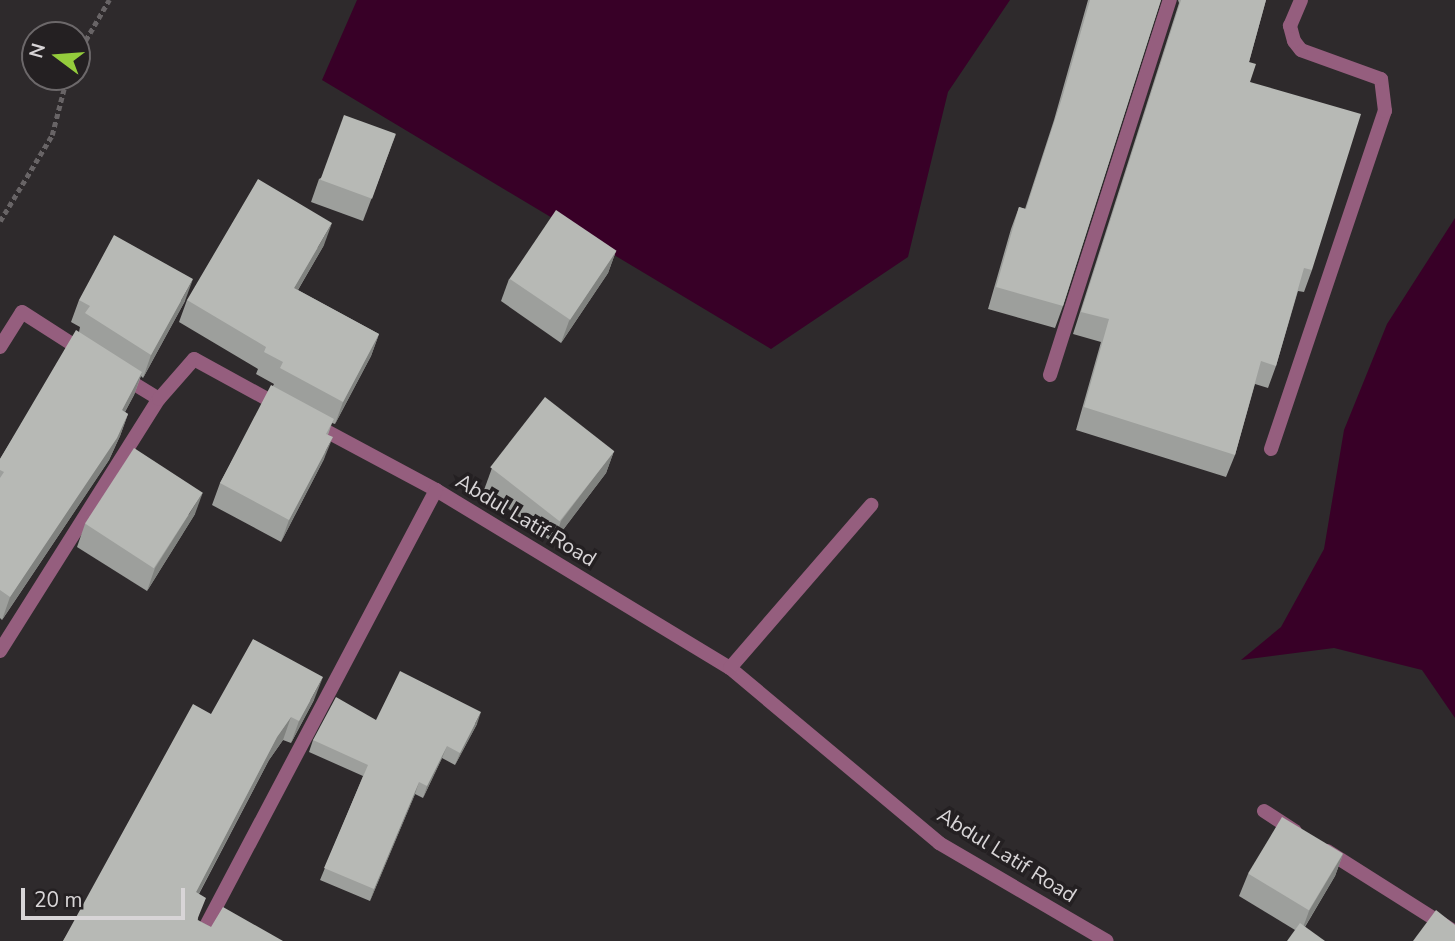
<!DOCTYPE html>
<html>
<head>
<meta charset="utf-8">
<style>
	body { margin:0 }
	#map { position:relative; width:1455px; height:941px; overflow:hidden; background:#2e2a2c; font-family:"Nunito Sans",sans-serif }
	div>[style] { position:absolute }
	[style*='--x'] { left:calc(var(--x)*1px); top:calc(var(--y)*1px); width:calc(var(--w)*1px); rotate:calc(var(--a)*1deg) }
	.water>* { inset:0; background:#380027 }
	.path>* { height:4.5px; margin-top:-2.25px; transform-origin:0; background:repeating-linear-gradient(90deg,#686466 0 5px,transparent 0 8.5px) }
	.lane>* { height:14px; margin:-7px; padding:0 7px; transform-origin:7px; border-radius:7px; background:#955e7e }
	.street>* { height:14px; margin:-7px; padding:0 7px; transform-origin:7px; border-radius:7px; background:#955e7e }
	.wall>* { inset:0; background:#9d9f9c }
	.shaded-wall>* { inset:0; background:#80827f }
	.building>* { inset:0; background:#b7b9b5; transform-origin:0 0 }
	span { translate:-50% -50%; white-space:nowrap; text-align:center; line-height:1.15; -webkit-text-stroke:7px #242022; paint-order:stroke }
	.street-label { font-size:21px; color:#d8d5d7 }
	.north { position:absolute; left:21px; top:21px; width:70px; height:70px; box-sizing:border-box; background:#242022; border:2px solid #6c686a; border-radius:50%; rotate:286deg; font-size:19px; font-weight:700; line-height:28px; text-align:center; color:#d8d5d7 }
	.north::after { content:''; display:block; margin:auto; width:24px; height:32px; background:#94cc3c; clip-path:polygon(50% 0,100% 100%,50% 72%,0 100%) }
	.scale { position:absolute; left:21px; top:888px; width:164px; height:32px; box-sizing:border-box; border:4px solid #d8d5d7; border-top:0; padding-left:9px; font-size:21px; line-height:24px; white-space:nowrap; color:#d8d5d7; -webkit-text-stroke:5px #242022; paint-order:stroke }
</style>
</head>
<body>
<div id="map">
	<div class="water">
		<i style="clip-path:polygon(357px 0,1010px 0,948px 92px,908px 257px,771px 349px,322px 80px)"></i>
		<i style="clip-path:polygon(1455px 218px,1455px 718px,1422px 670px,1334px 648px,1241px 660px,1281px 627px,1324px 549px,1344px 430px,1387px 324px)"></i>
	</div>
	<div class="path">
		<i style="--x:77;--y:55;--w:64;--a:-59.8"></i>
		<i style="--x:0;--y:221;--w:100;--a:-58.8"></i>
		<i style="--x:52;--y:135;--w:60;--a:-75.5"></i>
	</div>
	<div class="lane">
		<i style="--x:1050;--y:375;--w:394;--a:-72.3"></i>
		<i style="--x:1271;--y:449;--w:357;--a:-71.4"></i>
		<i style="--x:1385;--y:111;--w:32;--a:-97"></i>
		<i style="--x:1381;--y:79;--w:85;--a:-160.1"></i>
		<i style="--x:1301;--y:50;--w:11;--a:-128"></i>
		<i style="--x:1294;--y:41;--w:16;--a:-105"></i>
		<i style="--x:1290;--y:26;--w:28;--a:-67"></i>
	</div>
	<div class="street">
		<i style="--x:0;--y:347;--w:41;--a:-57.8"></i>
		<i style="--x:22;--y:312;--w:72;--a:32.6"></i>
		<i style="--x:123;--y:377;--w:42;--a:31.4"></i>
		<i style="--x:313;--y:424;--w:140;--a:28.2"></i>
		<i style="--x:436;--y:490;--w:344;--a:31.2"></i>
		<i style="--x:730;--y:668;--w:273;--a:39.9"></i>
		<i style="--x:939;--y:843;--w:194;--a:30.3"></i>
		<i style="--x:0;--y:651;--w:298;--a:-57.8"></i>
		<i style="--x:159;--y:399;--w:53;--a:-48.8"></i>
		<i style="--x:194;--y:359;--w:98;--a:28.7"></i>
		<i style="--x:730;--y:668;--w:216;--a:-49.1"></i>
		<i style="--x:1264;--y:811;--w:37;--a:33"></i>
		<i style="--x:1327;--y:851;--w:151;--a:32.3"></i>
		<i style="--x:198;--y:941;--w:510;--a:-62.18"></i>
	</div>
	<div class="wall">
		<i style="clip-path:polygon(1088px 0,1161px 0,1063px 306px,1055px 328px,988px 309px,1011px 229px,1019px 207px,1025px 209px,1054px 120px)"></i>
		<i style="clip-path:polygon(1178px 0,1266px 0,1249px 62px,1250px 82px,1312px 270px,1304px 292px,1298px 291px,1276px 366px,1268px 388px,1255px 384px,1235px 455px,1226px 477px,1076px 430px,1101px 342px,1073px 334px,1179px 3px)"></i>
		<i style="clip-path:polygon(396px 134px,363px 221px,311px 202px,319px 179px)"></i>
		<i style="clip-path:polygon(324px 245px,298px 290px,379px 334px,371px 356px,335px 424px,332px 423px,328px 435px,324px 459px,281px 542px,212px 505px,220px 483px,274px 384px,256px 374px,258px 369px,179px 322px,187px 300px)"></i>
		<i style="clip-path:polygon(616px 251px,608px 273px,561px 343px,501px 301px,509px 279px)"></i>
		<i style="clip-path:polygon(79px 300px,185px 301px,143px 378px,141px 376px,134px 395px,125px 412px,128px 414px,120px 436px,109px 460px,2px 620px,0 618px,0 459px,79px 332px,80px 327px,71px 322px)"></i>
		<i style="clip-path:polygon(614px 451px,606px 473px,553px 543px,484px 490px,492px 468px)"></i>
		<i style="clip-path:polygon(195px 514px,147px 591px,77px 547px,85px 524px)"></i>
		<i style="clip-path:polygon(314px 700px,291px 743px,283px 740px,269px 760px,199px 894px,198px 920px,211px 927px,63px 941px,211px 714px)"></i>
		<i style="clip-path:polygon(376px 720px,477px 724px,455px 765px,442px 758px,423px 798px,415px 794px,370px 901px,320px 880px,363px 776px,309px 752px,313px 740px)"></i>
		<i style="clip-path:polygon(1343px 854px,1335px 876px,1305px 927px,1295px 930px,1239px 896px,1248px 874px)"></i>
	</div>
	<div class="shaded-wall">
		<i style="clip-path:polygon(332px 223px,324px 245px,286px 310px,294px 288px)"></i>
		<i style="clip-path:polygon(616px 251px,608px 273px,561px 343px,569px 321px)"></i>
		<i style="clip-path:polygon(193px 279px,185px 301px,143px 378px,151px 355px)"></i>
		<i style="clip-path:polygon(379px 334px,371px 356px,335px 424px,343px 402px)"></i>
		<i style="clip-path:polygon(142px 372px,134px 395px,114px 432px,122px 410px)"></i>
		<i style="clip-path:polygon(128px 414px,120px 436px,109px 460px,2px 620px,10px 597px)"></i>
		<i style="clip-path:polygon(333px 437px,324px 459px,281px 542px,289px 520px)"></i>
		<i style="clip-path:polygon(614px 451px,606px 473px,553px 543px,561px 521px)"></i>
		<i style="clip-path:polygon(203px 492px,195px 514px,147px 591px,155px 568px)"></i>
		<i style="clip-path:polygon(323px 677px,314px 700px,291px 743px,299px 721px)"></i>
		<i style="clip-path:polygon(481px 712px,477px 724px,455px 765px,460px 753px)"></i>
		<i style="clip-path:polygon(291px 717px,283px 740px,269px 760px,188px 914px,196px 892px,277px 737px)"></i>
		<i style="clip-path:polygon(447px 746px,442px 758px,423px 798px,427px 786px)"></i>
		<i style="clip-path:polygon(419px 782px,415px 794px,370px 901px,374px 889px)"></i>
		<i style="clip-path:polygon(1343px 854px,1335px 876px,1301px 933px,1309px 911px)"></i>
	</div>
	<div class="building">
		<i style="clip-path:polygon(1090px 0,1161px 0,1063px 306px,996px 287px,1019px 207px,1026px 209px,1062px 98px)"></i>
		<i style="clip-path:polygon(1181px 0,1266px 0,1249px 62px,1256px 64px,1250px 82px,1361px 114px,1312px 270px,1304px 268px,1276px 366px,1261px 361px,1235px 455px,1084px 407px,1109px 319px,1081px 312px)"></i>
		<i style="left:344px;top:115px;width:55px;height:69px;rotate:20deg"></i>
		<i style="clip-path:polygon(258px 179px,332px 223px,294px 288px,379px 334px,343px 402px,280px 368px,283px 362px,264px 352px,266px 347px,187px 300px)"></i>
		<i style="left:556px;top:210px;width:73px;height:83px;rotate:34deg"></i>
		<i style="clip-path:polygon(114px 235px,193px 279px,151px 355px,85px 313px,90px 306px,79px 300px)"></i>
		<i style="clip-path:polygon(76px 330px,142px 372px,122px 410px,128px 414px,117px 438px,10px 597px,0 590px,0 478px,4px 472px,0 470px,0 459px)"></i>
		<i style="clip-path:polygon(271px 385px,334px 419px,326px 434px,333px 437px,289px 520px,220px 483px)"></i>
		<i style="left:545px;top:397px;width:88px;height:89px;rotate:38deg"></i>
		<i style="left:134px;top:448px;width:82px;height:90px;rotate:33deg"></i>
		<i style="clip-path:polygon(253px 639px,323px 677px,299px 721px,291px 717px,277px 737px,196px 892px,206px 898px,197px 920px,211px 927px,223px 907px,283px 941px,63px 941px,193px 704px,211px 714px)"></i>
		<i style="clip-path:polygon(400px 671px,481px 712px,460px 753px,447px 746px,427px 786px,419px 782px,374px 889px,324px 868px,368px 765px,313px 740px,336px 697px,376px 720px)"></i>
		<i style="left:1282px;top:817px;width:71px;height:66px;rotate:31deg"></i>
		<i style="clip-path:polygon(1436px 910px,1455px 925px,1455px 941px,1413px 941px)"></i>
		<i style="clip-path:polygon(1300px 923px,1325px 941px,1287px 941px)"></i>
	</div>
	<div class="street-label">
		<span style="left:526px;top:520px;rotate:31deg">Abdul Latif Road</span>
		<span style="left:1007px;top:855px;rotate:32deg">Abdul Latif Road</span>
	</div>
	<div class="north">N</div>
	<div class="scale">20 m</div>
</div>
</body>
</html>
